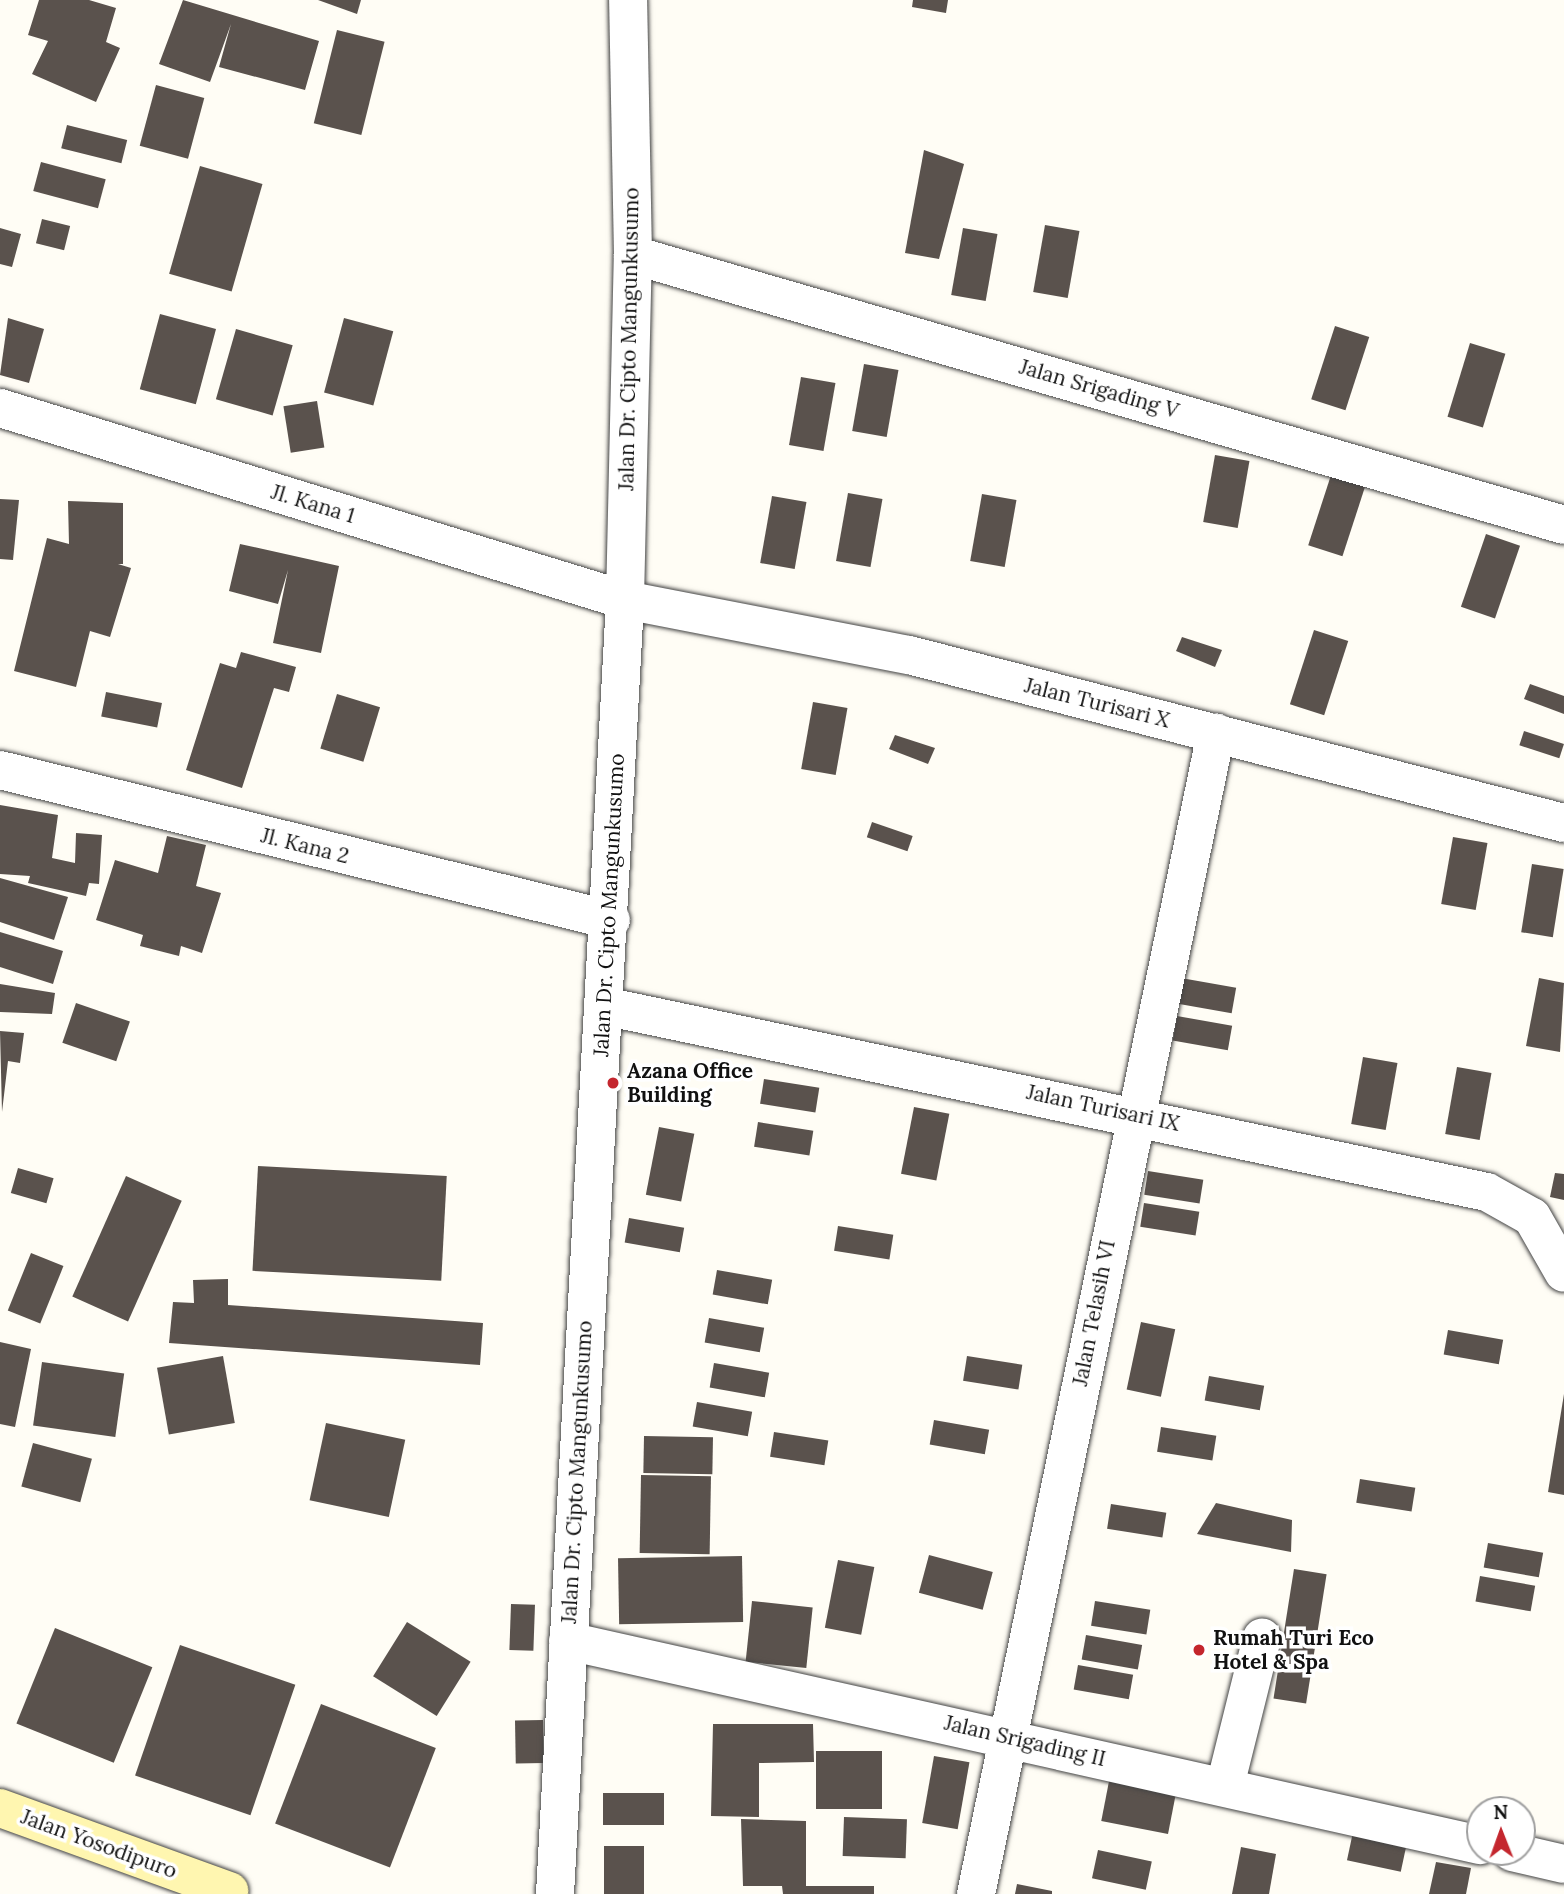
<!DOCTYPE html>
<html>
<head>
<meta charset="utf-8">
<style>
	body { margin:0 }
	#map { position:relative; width:1564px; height:1894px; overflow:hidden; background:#fffdf5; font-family:Lora,serif }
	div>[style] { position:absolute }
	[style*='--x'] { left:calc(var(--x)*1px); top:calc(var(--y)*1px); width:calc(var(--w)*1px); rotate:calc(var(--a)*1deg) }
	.building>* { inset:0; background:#5a524d; transform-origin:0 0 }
	.roads { filter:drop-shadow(0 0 2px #444) drop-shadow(0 0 2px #444) }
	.minor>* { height:38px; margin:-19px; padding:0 19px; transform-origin:19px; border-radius:19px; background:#fff }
	.tertiary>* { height:38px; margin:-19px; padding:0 19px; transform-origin:19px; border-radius:19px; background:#fff }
	.secondary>* { height:38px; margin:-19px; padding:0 19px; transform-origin:19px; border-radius:19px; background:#fff6b0 }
	.dots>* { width:19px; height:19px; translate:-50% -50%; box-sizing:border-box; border:4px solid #fff; border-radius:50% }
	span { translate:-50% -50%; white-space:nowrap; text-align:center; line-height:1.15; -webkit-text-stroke:7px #fff; paint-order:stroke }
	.street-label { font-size:21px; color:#111 }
	.poi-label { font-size:21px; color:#111; font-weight:700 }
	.left { translate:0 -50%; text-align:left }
	.north { position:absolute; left:1466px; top:1796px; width:70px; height:70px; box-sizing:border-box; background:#fff; border:2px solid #a0a0a0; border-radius:50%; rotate:359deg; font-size:19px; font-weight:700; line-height:28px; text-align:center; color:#111 }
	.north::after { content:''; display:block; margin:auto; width:24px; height:32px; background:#c4262e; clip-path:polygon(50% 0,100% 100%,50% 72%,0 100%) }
</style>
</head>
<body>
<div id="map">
	<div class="building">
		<i style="clip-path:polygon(39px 0,89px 0,116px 8px,106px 42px,120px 48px,96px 102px,32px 74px,48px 41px,28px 35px)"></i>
		<i style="clip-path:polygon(183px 0,319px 41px,305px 90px,219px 67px,231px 24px,210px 82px,159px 64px)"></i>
		<i style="clip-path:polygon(318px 0,361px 0,357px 14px)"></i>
		<i style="clip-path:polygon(913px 0,948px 0,946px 13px,912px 7px)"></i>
		<i style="left:337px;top:30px;width:49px;height:96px;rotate:14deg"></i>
		<i style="left:156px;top:85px;width:50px;height:63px;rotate:15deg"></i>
		<i style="left:67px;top:125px;width:62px;height:24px;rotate:14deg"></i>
		<i style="clip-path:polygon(924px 150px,964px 164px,939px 259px,905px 253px)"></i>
		<i style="left:41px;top:162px;width:67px;height:30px;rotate:15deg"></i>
		<i style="left:200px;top:166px;width:65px;height:112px;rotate:16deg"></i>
		<i style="left:42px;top:219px;width:29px;height:25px;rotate:14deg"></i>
		<i style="left:1045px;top:225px;width:35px;height:68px;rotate:10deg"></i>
		<i style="clip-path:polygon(0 228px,21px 234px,12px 267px,0 264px)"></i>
		<i style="left:963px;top:228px;width:35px;height:68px;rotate:10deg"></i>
		<i style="left:160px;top:314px;width:58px;height:78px;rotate:15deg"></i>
		<i style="clip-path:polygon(8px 318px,44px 329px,29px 383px,0 375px)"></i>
		<i style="left:344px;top:318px;width:51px;height:77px;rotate:15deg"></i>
		<i style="left:1335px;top:326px;width:36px;height:77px;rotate:18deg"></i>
		<i style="left:236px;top:329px;width:59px;height:73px;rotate:16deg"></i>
		<i style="left:1470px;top:343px;width:37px;height:77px;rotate:17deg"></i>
		<i style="left:864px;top:364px;width:35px;height:68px;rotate:10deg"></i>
		<i style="left:801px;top:377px;width:35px;height:69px;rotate:10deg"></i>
		<i style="left:317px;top:401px;width:47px;height:34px;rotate:81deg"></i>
		<i style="left:1215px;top:455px;width:35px;height:68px;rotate:10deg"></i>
		<i style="left:1332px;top:472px;width:36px;height:77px;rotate:18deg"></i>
		<i style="left:848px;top:493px;width:35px;height:69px;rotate:10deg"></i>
		<i style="left:982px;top:494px;width:35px;height:68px;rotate:10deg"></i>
		<i style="left:772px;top:496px;width:35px;height:68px;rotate:10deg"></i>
		<i style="clip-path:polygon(0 499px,19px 500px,13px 560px,0 559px)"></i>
		<i style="clip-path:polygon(68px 501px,123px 503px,123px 564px,118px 564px,131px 568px,110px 637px,90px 631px,76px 687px,14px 671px,47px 538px,69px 544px)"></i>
		<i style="left:1486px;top:534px;width:36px;height:77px;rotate:19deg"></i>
		<i style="clip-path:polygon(240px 544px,339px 566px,321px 653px,273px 643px,288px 570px,278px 604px,229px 591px)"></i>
		<i style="left:1314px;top:630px;width:36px;height:78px;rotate:18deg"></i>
		<i style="clip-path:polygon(1182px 637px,1222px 650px,1215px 667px,1176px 651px)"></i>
		<i style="clip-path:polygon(241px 652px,296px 667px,289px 692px,274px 688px,242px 788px,186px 770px,220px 663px,236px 668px)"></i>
		<i style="clip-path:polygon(1530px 684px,1564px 696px,1564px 714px,1524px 699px)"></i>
		<i style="left:106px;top:692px;width:57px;height:25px;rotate:11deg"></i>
		<i style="left:337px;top:694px;width:45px;height:57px;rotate:17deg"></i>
		<i style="left:813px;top:702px;width:35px;height:68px;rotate:10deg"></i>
		<i style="left:1524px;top:731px;width:42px;height:15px;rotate:18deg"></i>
		<i style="clip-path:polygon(895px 735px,935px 748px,928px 764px,889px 749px)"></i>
		<i style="clip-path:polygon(0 805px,58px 815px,52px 858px,75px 863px,76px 833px,102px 835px,99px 884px,89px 883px,86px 896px,28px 883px,30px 876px,0 874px)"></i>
		<i style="left:872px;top:822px;width:43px;height:16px;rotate:19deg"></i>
		<i style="clip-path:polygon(167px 836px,206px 845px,196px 886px,221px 893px,202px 953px,181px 946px,179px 956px,140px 946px,143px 935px,96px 920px,115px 860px,158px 873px)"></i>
		<i style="left:1453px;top:837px;width:35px;height:68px;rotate:10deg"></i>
		<i style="left:1532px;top:864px;width:32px;height:69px;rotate:9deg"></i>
		<i style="clip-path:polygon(0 878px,68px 897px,54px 940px,0 922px)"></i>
		<i style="clip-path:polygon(0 932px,63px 951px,53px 984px,0 967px)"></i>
		<i style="left:1181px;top:978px;width:56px;height:26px;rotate:10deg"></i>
		<i style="clip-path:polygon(1539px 978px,1564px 983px,1560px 1052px,1526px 1046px)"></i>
		<i style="clip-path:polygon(0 984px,55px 993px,52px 1014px,0 1012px)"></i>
		<i style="left:76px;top:1003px;width:57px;height:42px;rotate:19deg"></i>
		<i style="left:1177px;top:1016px;width:56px;height:25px;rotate:10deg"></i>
		<i style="clip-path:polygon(0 1031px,24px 1033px,20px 1063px,8px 1061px,2px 1112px)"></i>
		<i style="left:1363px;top:1057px;width:35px;height:68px;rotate:10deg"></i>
		<i style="left:1457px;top:1067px;width:35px;height:68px;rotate:10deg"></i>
		<i style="left:764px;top:1079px;width:56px;height:25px;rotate:9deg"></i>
		<i style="left:914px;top:1107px;width:36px;height:68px;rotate:11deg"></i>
		<i style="left:758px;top:1122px;width:56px;height:25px;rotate:9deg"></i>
		<i style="left:659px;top:1127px;width:36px;height:69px;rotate:11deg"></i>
		<i style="left:258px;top:1166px;width:189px;height:105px;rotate:3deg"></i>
		<i style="left:18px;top:1168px;width:37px;height:26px;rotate:16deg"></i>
		<i style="left:1148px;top:1171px;width:56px;height:24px;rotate:9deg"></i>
		<i style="clip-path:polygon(1555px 1173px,1564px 1174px,1564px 1200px,1550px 1197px)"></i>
		<i style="left:126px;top:1176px;width:61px;height:132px;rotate:24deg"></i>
		<i style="left:1144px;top:1203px;width:56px;height:24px;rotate:9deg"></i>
		<i style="left:629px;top:1218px;width:56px;height:25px;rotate:10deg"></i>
		<i style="left:838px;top:1226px;width:56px;height:25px;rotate:9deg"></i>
		<i style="left:31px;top:1253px;width:35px;height:62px;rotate:22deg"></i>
		<i style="left:717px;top:1270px;width:56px;height:25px;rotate:10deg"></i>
		<i style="clip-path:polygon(228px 1279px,228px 1305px,483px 1323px,480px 1365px,169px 1343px,173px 1302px,194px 1303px,193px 1280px)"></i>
		<i style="left:709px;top:1318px;width:56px;height:25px;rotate:10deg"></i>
		<i style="left:1141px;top:1322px;width:35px;height:69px;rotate:12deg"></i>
		<i style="left:1448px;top:1330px;width:56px;height:25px;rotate:10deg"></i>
		<i style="clip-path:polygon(0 1342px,31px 1349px,15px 1427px,0 1424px)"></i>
		<i style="left:223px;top:1356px;width:68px;height:67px;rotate:80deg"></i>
		<i style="left:967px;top:1356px;width:56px;height:25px;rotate:9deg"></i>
		<i style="left:42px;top:1362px;width:83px;height:64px;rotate:8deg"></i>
		<i style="left:714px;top:1363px;width:56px;height:25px;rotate:10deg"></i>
		<i style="left:1209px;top:1376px;width:56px;height:25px;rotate:10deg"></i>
		<i style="clip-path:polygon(1564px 1394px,1564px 1495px,1548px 1492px)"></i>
		<i style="left:697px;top:1402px;width:56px;height:25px;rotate:10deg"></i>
		<i style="left:934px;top:1420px;width:56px;height:25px;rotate:10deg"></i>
		<i style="left:326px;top:1423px;width:81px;height:79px;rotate:12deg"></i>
		<i style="left:1161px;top:1427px;width:56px;height:25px;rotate:9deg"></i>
		<i style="left:774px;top:1432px;width:55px;height:25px;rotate:9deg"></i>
		<i style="left:644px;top:1436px;width:69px;height:37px;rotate:1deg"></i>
		<i style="left:33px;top:1443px;width:61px;height:45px;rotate:15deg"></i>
		<i style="left:641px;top:1475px;width:70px;height:78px;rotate:1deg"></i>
		<i style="left:1360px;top:1479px;width:56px;height:24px;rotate:9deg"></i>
		<i style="clip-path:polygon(1216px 1503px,1292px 1520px,1291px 1552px,1197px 1534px)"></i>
		<i style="left:1111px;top:1504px;width:56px;height:25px;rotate:9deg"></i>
		<i style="left:1488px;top:1543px;width:56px;height:25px;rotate:10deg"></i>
		<i style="left:929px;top:1555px;width:66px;height:39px;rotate:15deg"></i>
		<i style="left:742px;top:1556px;width:66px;height:124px;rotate:89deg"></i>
		<i style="left:838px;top:1560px;width:37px;height:69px;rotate:11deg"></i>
		<i style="left:1294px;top:1569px;width:33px;height:131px;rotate:9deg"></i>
		<i style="left:1480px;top:1576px;width:56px;height:26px;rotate:10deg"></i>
		<i style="left:752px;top:1601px;width:61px;height:61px;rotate:6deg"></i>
		<i style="left:1095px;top:1601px;width:56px;height:25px;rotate:9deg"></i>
		<i style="left:511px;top:1604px;width:24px;height:46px;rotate:2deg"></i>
		<i style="left:407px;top:1622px;width:75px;height:64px;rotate:32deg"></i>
		<i style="left:55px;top:1628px;width:105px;height:103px;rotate:22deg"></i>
		<i style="left:1086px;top:1635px;width:57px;height:25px;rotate:10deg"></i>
		<i style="left:180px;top:1645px;width:122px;height:138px;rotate:19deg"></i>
		<i style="left:1078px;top:1665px;width:56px;height:25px;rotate:10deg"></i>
		<i style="left:321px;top:1704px;width:123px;height:128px;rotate:21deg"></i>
		<i style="left:543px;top:1720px;width:43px;height:28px;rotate:89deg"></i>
		<i style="clip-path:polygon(713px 1724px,813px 1724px,814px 1762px,759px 1763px,759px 1817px,711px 1816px)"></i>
		<i style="left:816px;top:1751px;width:66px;height:58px"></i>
		<i style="left:934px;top:1756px;width:36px;height:68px;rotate:10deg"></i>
		<i style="left:1111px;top:1771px;width:68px;height:51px;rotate:11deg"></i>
		<i style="left:664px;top:1793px;width:32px;height:61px;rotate:90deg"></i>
		<i style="left:844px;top:1817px;width:63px;height:39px;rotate:2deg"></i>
		<i style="clip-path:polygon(741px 1819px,806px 1821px,806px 1886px,874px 1886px,874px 1894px,783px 1894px,782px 1886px,743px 1886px)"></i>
		<i style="left:1353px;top:1832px;width:55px;height:29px;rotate:12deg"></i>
		<i style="left:644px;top:1846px;width:48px;height:40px;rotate:90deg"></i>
		<i style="clip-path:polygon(1241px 1847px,1276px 1854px,1269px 1894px,1232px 1894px)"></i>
		<i style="left:1098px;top:1850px;width:55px;height:29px;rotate:12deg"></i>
		<i style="clip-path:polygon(1436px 1862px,1471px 1868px,1466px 1894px,1429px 1894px)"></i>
		<i style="clip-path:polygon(1017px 1884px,1052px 1891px,1052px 1894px,1015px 1894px)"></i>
	</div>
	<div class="roads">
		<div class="minor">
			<i style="--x:633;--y:255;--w:969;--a:16.17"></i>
			<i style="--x:0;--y:408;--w:654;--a:17.08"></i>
			<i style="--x:625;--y:600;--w:289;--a:11"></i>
			<i style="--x:909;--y:655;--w:676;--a:14.39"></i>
			<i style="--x:0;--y:770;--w:629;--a:13.79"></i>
			<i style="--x:604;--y:1006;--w:902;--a:11.9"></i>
			<i style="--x:1487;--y:1192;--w:51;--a:29.1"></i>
			<i style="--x:1532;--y:1217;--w:64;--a:60.3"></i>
			<i style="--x:568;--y:1641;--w:935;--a:12.61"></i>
			<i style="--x:1225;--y:1786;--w:153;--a:-76"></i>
			<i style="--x:1512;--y:1852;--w:53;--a:13"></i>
			<i style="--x:976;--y:1894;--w:1186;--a:-78.32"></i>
		</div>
		<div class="tertiary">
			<i style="--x:555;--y:1894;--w:1296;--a:-86.9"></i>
			<i style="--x:625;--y:600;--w:345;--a:-88.7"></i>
			<i style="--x:633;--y:255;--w:255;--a:-91.1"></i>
		</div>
		<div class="secondary">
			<i style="--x:0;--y:1808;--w:244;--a:19.9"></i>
		</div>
	</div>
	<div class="dots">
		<i style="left:613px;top:1083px;background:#c4262e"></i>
		<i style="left:1199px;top:1650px;background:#c4262e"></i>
	</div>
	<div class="street-label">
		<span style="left:629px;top:339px;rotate:-89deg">Jalan Dr. Cipto Mangunkusumo</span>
		<span style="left:1099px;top:389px;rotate:16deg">Jalan Srigading V</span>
		<span style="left:313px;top:504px;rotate:17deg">Jl. Kana 1</span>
		<span style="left:1097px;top:703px;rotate:14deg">Jalan Turisari X</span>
		<span style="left:305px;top:846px;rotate:14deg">Jl. Kana 2</span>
		<span style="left:609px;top:905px;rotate:-87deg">Jalan Dr. Cipto Mangunkusumo</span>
		<span style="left:1103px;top:1108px;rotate:12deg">Jalan Turisari IX</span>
		<span style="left:1094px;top:1313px;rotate:-79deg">Jalan Telasih VI</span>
		<span style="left:577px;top:1472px;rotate:-87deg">Jalan Dr. Cipto Mangunkusumo</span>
		<span style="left:1025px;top:1741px;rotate:13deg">Jalan Srigading II</span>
		<span style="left:99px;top:1844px;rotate:20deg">Jalan Yosodipuro</span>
	</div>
	<div class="poi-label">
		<span class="left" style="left:627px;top:1083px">Azana Office<br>Building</span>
		<span class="left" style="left:1213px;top:1650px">Rumah Turi Eco<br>Hotel &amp; Spa</span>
	</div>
	<div class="north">N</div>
</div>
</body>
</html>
